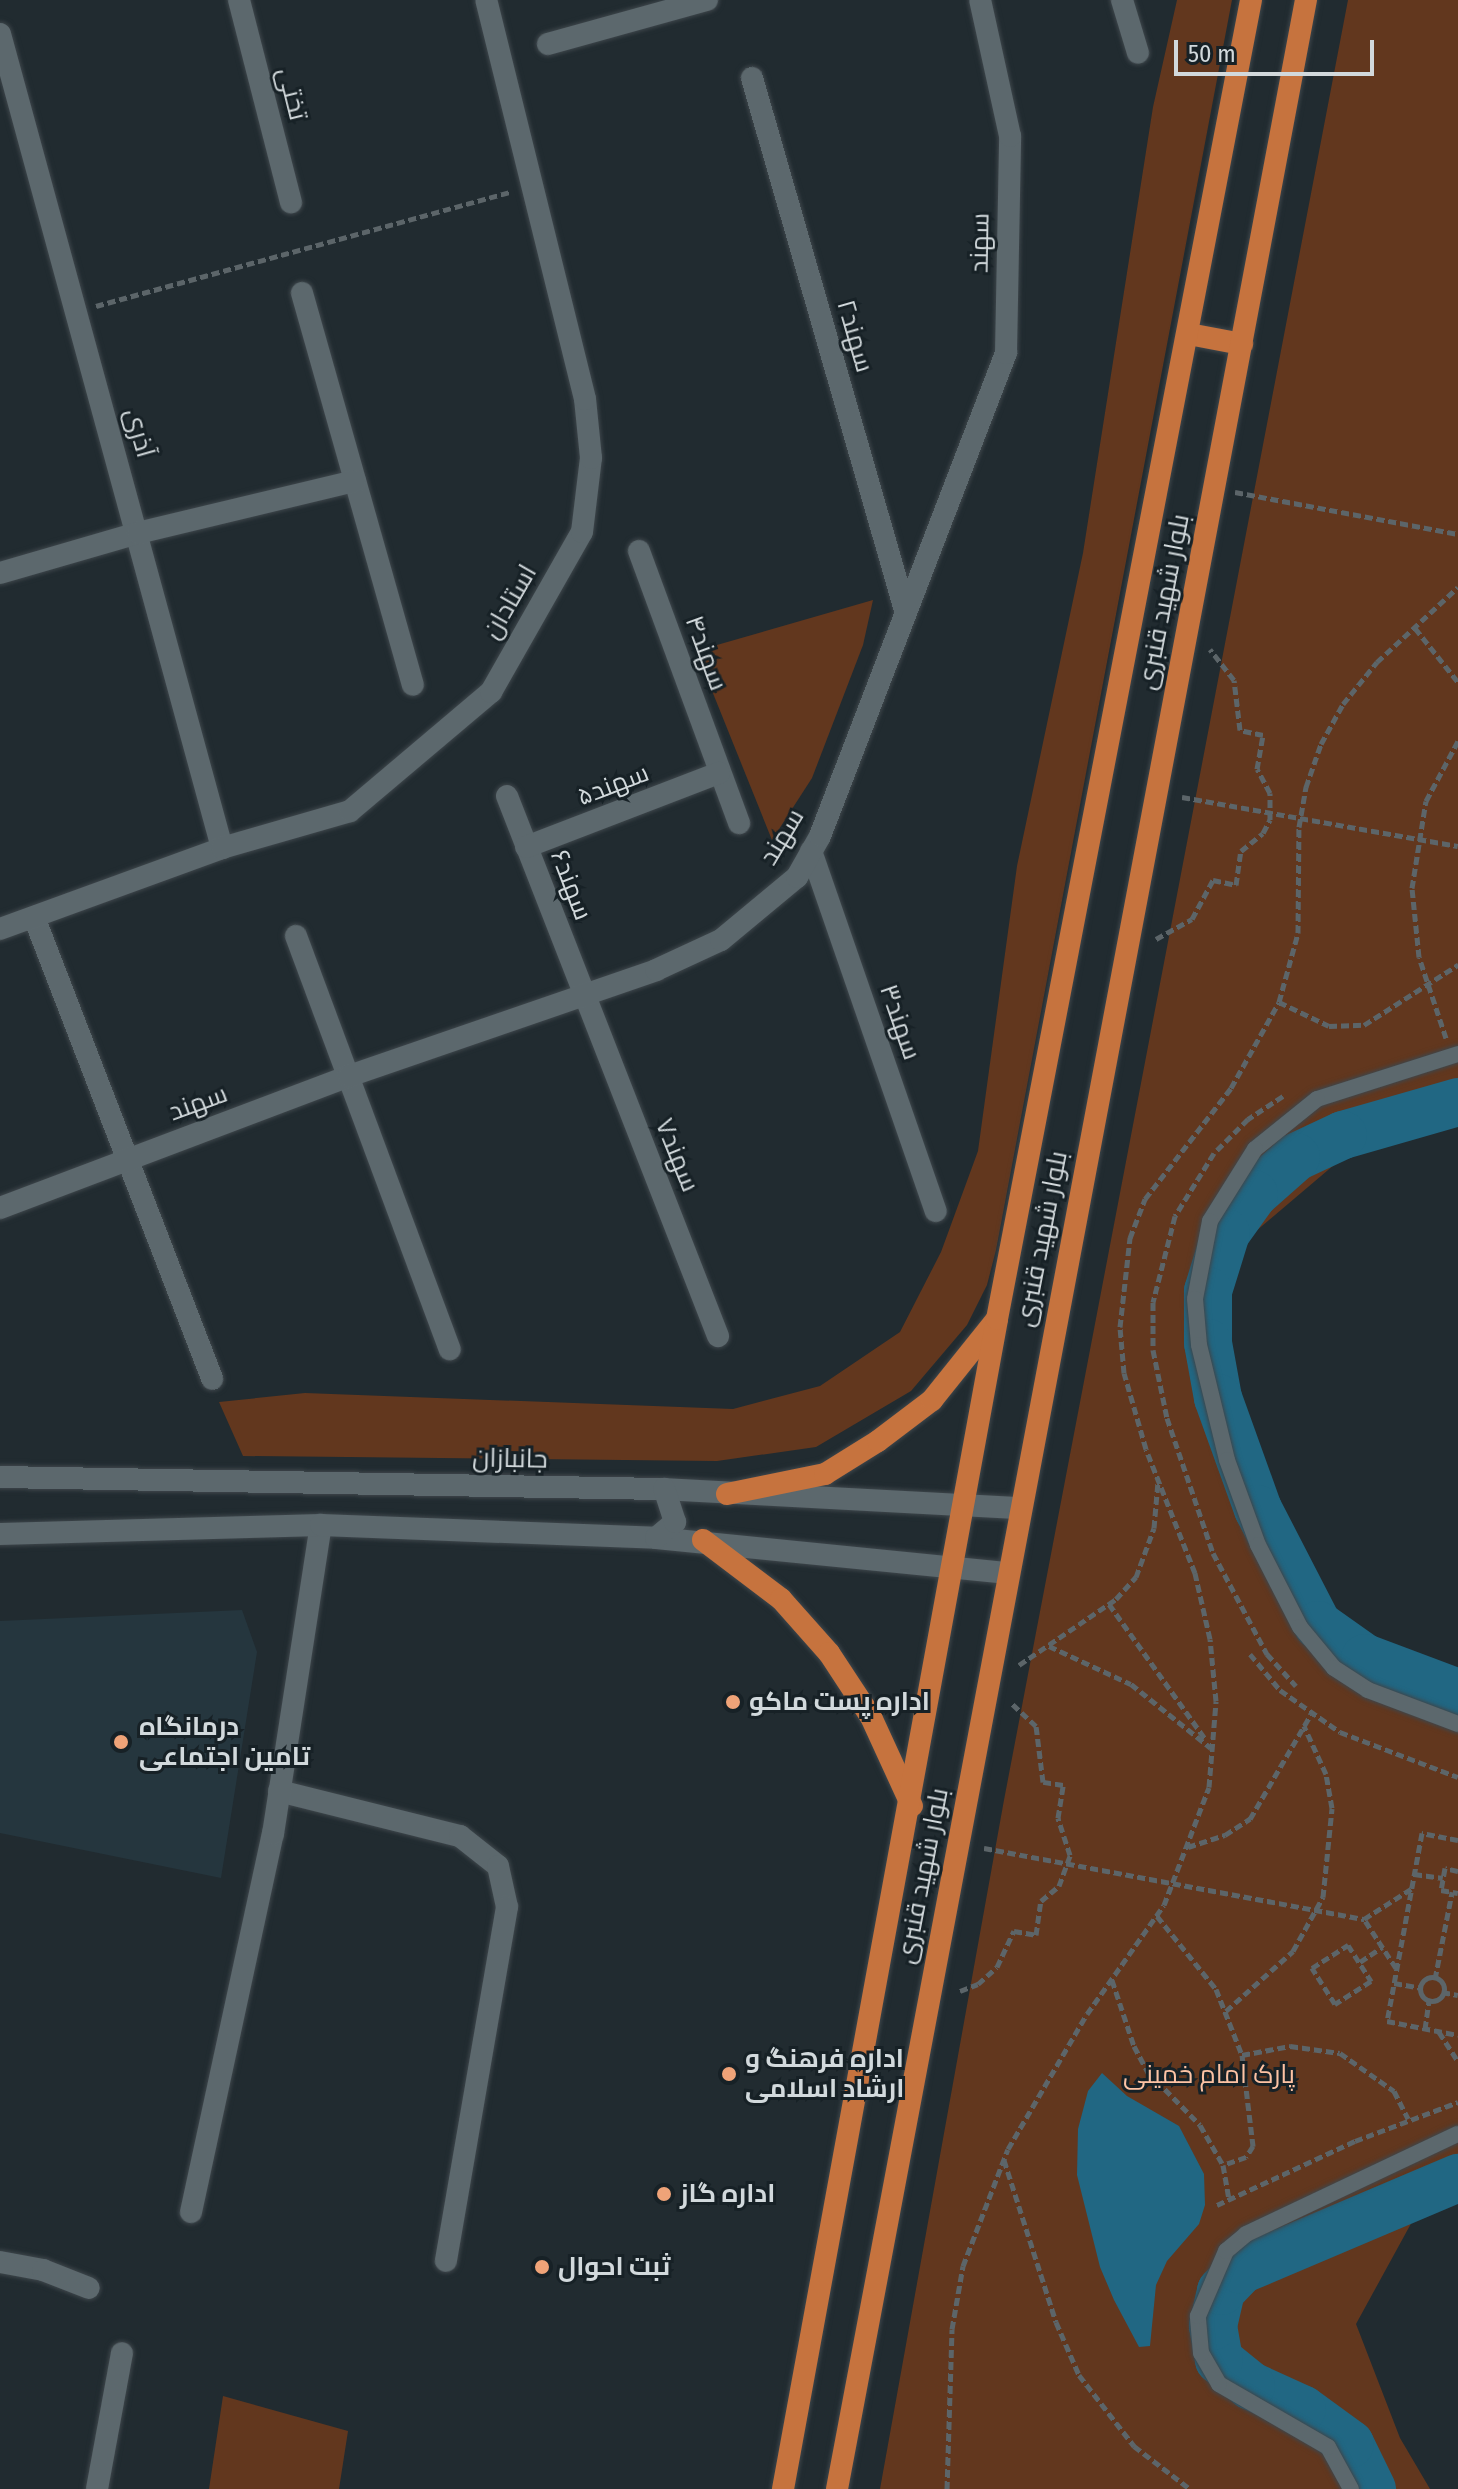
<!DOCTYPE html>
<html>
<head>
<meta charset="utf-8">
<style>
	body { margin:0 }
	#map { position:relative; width:1458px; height:2489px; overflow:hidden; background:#212b30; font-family:"Fira Sans Condensed",Cairo,sans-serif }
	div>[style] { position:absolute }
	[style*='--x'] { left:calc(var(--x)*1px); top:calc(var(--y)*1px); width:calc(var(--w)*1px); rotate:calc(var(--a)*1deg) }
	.built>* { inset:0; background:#25363e }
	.green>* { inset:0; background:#62371e }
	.water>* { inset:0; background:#216783 }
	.river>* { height:48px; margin:-24px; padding:0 24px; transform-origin:24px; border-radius:24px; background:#216783 }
	.path>* { height:5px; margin-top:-2.5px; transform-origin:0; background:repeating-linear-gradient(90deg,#5c6569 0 8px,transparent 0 12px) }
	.path>.ring { margin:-2.5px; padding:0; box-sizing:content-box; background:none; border:5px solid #5c6569; border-radius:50% }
	.roads { filter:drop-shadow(0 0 2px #3e464b) drop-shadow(0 0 2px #3e464b) }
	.service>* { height:16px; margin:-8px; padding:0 8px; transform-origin:8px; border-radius:8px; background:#5c686d }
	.minor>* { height:22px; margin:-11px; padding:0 11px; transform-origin:11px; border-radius:11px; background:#5c686d }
	.tertiary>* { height:22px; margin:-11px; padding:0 11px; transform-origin:11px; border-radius:11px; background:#5c686d }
	.secondary>* { height:22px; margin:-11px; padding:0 11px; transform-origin:11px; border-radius:11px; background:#5c686d }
	.trunk>* { height:22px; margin:-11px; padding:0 11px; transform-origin:11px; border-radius:11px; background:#c6733e }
	.dots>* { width:22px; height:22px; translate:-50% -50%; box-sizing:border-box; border:4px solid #172126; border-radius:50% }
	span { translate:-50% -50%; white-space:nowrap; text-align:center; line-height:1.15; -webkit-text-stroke:6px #172126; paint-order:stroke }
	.street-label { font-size:26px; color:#d2d9dc }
	.poi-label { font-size:26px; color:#d2d9dc; font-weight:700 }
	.left { translate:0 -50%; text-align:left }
	.park-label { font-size:26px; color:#fdc3a4 }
	.scale { position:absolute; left:1174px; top:40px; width:200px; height:36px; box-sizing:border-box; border:4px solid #d2d9dc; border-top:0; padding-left:10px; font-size:24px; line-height:28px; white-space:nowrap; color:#d2d9dc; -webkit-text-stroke:6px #172126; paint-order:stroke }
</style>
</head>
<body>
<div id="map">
	<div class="built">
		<i style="clip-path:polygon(242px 1610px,257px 1652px,221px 1878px,0 1833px,0 1621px)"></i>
	</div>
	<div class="green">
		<i style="clip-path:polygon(1177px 0,1232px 0,996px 1250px,987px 1285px,967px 1325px,911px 1391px,816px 1447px,717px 1461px,243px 1456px,219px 1402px,305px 1393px,733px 1409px,820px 1386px,900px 1332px,941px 1252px,978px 1151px,1017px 866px,1083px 553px,1153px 107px)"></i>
		<i style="clip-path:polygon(1348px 0,1458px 0,1458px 1090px,1367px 1137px,1210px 1270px,1242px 1490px,1285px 1593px,1458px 1686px,1458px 2198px,1419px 2209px,1356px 2324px,1400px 2438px,1430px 2489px,880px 2489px,1004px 1800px)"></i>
		<i style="clip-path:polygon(873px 600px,863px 645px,812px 778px,772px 840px,696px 651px)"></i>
		<i style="clip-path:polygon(223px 2396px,348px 2431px,339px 2489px,209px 2489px)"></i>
	</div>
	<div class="water">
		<i style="clip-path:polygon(1102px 2073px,1127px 2096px,1179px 2126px,1204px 2174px,1205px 2205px,1199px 2224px,1167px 2261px,1156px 2285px,1150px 2346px,1139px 2347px,1114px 2300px,1100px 2267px,1077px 2175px,1078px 2129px,1088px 2091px)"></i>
	</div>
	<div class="river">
		<i style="--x:1458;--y:1102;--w:120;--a:164"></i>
		<i style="--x:1343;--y:1135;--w:52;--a:154.9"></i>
		<i style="--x:1296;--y:1157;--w:56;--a:138.6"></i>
		<i style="--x:1254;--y:1194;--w:48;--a:125.7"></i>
		<i style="--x:1226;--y:1233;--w:61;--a:107.2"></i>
		<i style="--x:1208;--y:1291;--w:52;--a:90"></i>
		<i style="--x:1208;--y:1343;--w:56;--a:79.7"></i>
		<i style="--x:1218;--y:1398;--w:118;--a:70.2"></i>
		<i style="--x:1258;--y:1509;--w:131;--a:62.7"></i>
		<i style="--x:1318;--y:1625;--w:57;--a:35.1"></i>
		<i style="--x:1365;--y:1658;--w:99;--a:20.6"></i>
		<i style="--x:1372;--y:2489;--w:50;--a:-116.1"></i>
		<i style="--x:1350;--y:2444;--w:59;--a:-143.9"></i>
		<i style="--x:1302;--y:2409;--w:56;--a:-155.7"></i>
		<i style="--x:1251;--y:2386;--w:41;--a:-140.9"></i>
		<i style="--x:1219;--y:2360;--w:35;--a:-100"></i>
		<i style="--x:1213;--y:2326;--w:36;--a:-77"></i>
		<i style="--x:1221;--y:2291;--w:29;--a:-46"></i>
		<i style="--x:1241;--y:2270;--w:236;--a:-23"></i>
	</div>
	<div class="path">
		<i style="--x:96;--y:306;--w:430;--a:-15.4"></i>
		<i style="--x:1235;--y:492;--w:227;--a:10.7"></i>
		<i style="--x:1415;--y:628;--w:69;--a:51.5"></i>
		<i style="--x:1182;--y:797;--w:280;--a:10.1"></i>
		<i style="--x:1156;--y:939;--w:41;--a:-29.1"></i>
		<i style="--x:1192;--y:919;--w:44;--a:-61.7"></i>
		<i style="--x:1213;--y:880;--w:24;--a:12"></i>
		<i style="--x:1236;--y:885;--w:34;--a:-82"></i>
		<i style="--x:1241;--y:851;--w:28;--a:-39"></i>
		<i style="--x:1263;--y:833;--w:15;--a:-62"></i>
		<i style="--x:1270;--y:820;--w:27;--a:-90"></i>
		<i style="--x:1270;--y:793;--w:27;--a:-118"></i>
		<i style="--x:1257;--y:769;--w:35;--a:-80"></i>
		<i style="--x:1263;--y:735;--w:24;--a:-168"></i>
		<i style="--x:1240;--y:730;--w:50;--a:-96.8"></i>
		<i style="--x:1234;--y:680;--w:39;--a:-128"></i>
		<i style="--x:1279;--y:1002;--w:55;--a:25.6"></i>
		<i style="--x:1329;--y:1026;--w:35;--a:-2"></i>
		<i style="--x:1364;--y:1025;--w:112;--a:-32.6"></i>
		<i style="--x:1446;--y:1038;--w:85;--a:-108.4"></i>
		<i style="--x:1419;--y:957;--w:69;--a:-95.8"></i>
		<i style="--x:1412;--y:888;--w:88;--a:-80.9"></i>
		<i style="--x:1426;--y:801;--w:68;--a:-61.9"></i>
		<i style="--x:1283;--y:1096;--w:42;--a:146.7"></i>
		<i style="--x:1248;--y:1119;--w:48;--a:135"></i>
		<i style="--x:1214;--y:1153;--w:74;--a:121.8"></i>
		<i style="--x:1175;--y:1216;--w:89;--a:104.3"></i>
		<i style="--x:1153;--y:1302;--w:48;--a:90"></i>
		<i style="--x:1153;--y:1350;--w:69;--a:78.4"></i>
		<i style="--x:1167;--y:1418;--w:143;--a:71.2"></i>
		<i style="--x:1213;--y:1553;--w:115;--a:61.9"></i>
		<i style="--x:1267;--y:1654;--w:43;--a:47.8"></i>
		<i style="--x:1109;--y:1604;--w:167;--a:54.5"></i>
		<i style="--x:1049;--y:1646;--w:90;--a:24.9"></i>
		<i style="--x:1131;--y:1684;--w:102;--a:38.7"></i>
		<i style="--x:1250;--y:1654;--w:47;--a:50.2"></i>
		<i style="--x:1280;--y:1690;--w:73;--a:35"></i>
		<i style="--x:1340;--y:1732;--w:126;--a:20.9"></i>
		<i style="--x:1019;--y:1665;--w:117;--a:-34.2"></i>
		<i style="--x:1116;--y:1599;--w:30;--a:-48"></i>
		<i style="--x:1136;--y:1577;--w:52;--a:-69.8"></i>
		<i style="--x:1154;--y:1528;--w:47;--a:-85.1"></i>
		<i style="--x:1458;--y:1840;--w:37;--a:-169"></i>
		<i style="--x:1422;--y:1833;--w:191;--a:100.5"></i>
		<i style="--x:1387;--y:2021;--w:72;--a:11.2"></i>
		<i style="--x:1188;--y:1847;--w:39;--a:-18"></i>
		<i style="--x:1225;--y:1835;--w:30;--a:-33"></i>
		<i style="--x:1250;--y:1819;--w:121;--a:-59.8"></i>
		<i style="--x:984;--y:1848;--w:387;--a:10.6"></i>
		<i style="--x:1458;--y:1871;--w:13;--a:-167"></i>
		<i style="--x:1445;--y:1868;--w:22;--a:100"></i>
		<i style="--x:1441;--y:1890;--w:17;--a:10"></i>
		<i style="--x:1414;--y:1874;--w:29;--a:8"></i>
		<i style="--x:1157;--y:1916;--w:94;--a:51.1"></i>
		<i style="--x:1216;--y:1989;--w:71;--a:68.5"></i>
		<i style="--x:1242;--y:2055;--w:92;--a:83.1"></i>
		<i style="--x:1253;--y:2146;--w:13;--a:122"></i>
		<i style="--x:1246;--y:2157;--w:24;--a:161"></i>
		<i style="--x:1348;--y:1945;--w:43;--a:57.4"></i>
		<i style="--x:1371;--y:1981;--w:43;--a:147.4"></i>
		<i style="--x:1335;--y:2004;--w:43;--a:-122.6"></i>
		<i style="--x:1312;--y:1968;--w:43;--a:-32.6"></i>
		<i style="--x:1360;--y:1962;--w:27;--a:-34"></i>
		<i style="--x:1396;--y:1968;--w:59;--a:-123.1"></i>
		<i style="--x:1364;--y:1919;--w:56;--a:-32.6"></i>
		<i class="ring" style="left:1420px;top:1977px;width:19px;height:19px"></i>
		<i style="--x:1435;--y:1979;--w:89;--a:-78.9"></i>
		<i style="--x:1112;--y:1980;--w:70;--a:71.6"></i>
		<i style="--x:1134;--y:2046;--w:30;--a:62"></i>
		<i style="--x:1148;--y:2072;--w:74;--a:45.5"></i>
		<i style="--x:1200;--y:2125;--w:46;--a:60.1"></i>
		<i style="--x:1223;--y:2165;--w:35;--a:80"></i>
		<i style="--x:1394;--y:1983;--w:27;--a:10"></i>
		<i style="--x:960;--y:1991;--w:19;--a:-21"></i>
		<i style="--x:978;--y:1984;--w:25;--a:-42"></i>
		<i style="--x:997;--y:1967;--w:40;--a:-65"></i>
		<i style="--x:1014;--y:1931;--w:22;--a:10"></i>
		<i style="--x:1036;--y:1935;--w:34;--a:-82"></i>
		<i style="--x:1041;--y:1901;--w:23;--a:-40"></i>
		<i style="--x:1059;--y:1886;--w:33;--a:-70"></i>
		<i style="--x:1070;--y:1855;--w:39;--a:-108"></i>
		<i style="--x:1058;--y:1818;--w:33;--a:-81"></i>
		<i style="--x:1063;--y:1785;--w:20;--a:-171"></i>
		<i style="--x:1043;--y:1782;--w:56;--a:-97.1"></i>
		<i style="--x:1036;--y:1726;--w:33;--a:-137"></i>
		<i style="--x:1442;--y:1992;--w:16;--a:11"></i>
		<i style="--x:1226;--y:2011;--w:90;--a:-41.8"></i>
		<i style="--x:1293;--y:1951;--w:62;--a:-60.9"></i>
		<i style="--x:1323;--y:1897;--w:89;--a:-84.2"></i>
		<i style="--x:1332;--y:1808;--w:35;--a:-100"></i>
		<i style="--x:1326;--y:1774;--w:53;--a:-114.6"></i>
		<i style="--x:1425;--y:2029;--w:29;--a:-82"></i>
		<i style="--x:1439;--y:2032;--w:35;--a:57"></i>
		<i style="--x:1242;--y:2055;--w:49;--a:-10.6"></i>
		<i style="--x:1290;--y:2046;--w:50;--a:8"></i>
		<i style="--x:1340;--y:2053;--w:66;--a:35.1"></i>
		<i style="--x:1394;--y:2091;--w:31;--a:63"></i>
		<i style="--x:1004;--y:2160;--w:170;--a:72.2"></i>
		<i style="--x:1056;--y:2322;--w:58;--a:66.5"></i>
		<i style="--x:1079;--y:2375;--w:90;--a:52.2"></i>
		<i style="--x:1134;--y:2446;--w:71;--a:37.5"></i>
		<i style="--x:1217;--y:2205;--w:152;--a:-24.9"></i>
		<i style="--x:1355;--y:2141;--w:110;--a:-20.7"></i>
		<i style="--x:947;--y:2489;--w:160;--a:-88.2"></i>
		<i style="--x:952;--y:2329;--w:64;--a:-80.1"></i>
		<i style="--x:963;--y:2266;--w:125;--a:-69"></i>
		<i style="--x:1008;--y:2149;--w:156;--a:-59.7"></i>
		<i style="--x:1087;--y:2014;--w:133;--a:-54.8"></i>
		<i style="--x:1164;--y:1905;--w:126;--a:-69.1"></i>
		<i style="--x:1209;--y:1787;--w:86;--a:-85.3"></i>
		<i style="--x:1216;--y:1701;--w:62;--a:-95.5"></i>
		<i style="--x:1210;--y:1639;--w:68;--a:-102.8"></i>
		<i style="--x:1195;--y:1573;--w:133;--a:-111.6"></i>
		<i style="--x:1146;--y:1449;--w:79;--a:-106.1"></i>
		<i style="--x:1124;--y:1373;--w:46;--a:-95"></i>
		<i style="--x:1120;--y:1327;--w:90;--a:-83.6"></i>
		<i style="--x:1130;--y:1238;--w:42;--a:-69"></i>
		<i style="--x:1145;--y:1199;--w:140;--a:-52.2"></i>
		<i style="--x:1231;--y:1088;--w:98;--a:-60.8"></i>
		<i style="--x:1279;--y:1002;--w:72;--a:-74.6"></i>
		<i style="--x:1298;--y:933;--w:106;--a:-89.5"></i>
		<i style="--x:1299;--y:827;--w:41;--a:-80.1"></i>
		<i style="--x:1306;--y:787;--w:46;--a:-70.8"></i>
		<i style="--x:1321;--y:744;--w:46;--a:-61.2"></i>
		<i style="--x:1343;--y:704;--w:54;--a:-51"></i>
		<i style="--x:1377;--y:662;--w:110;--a:-42.8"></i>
	</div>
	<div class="roads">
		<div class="service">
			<i style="--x:1458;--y:1054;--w:148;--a:162.3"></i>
			<i style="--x:1317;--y:1099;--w:80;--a:141.1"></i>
			<i style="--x:1255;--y:1149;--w:85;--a:122"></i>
			<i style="--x:1210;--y:1221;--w:79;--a:100.9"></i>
			<i style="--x:1195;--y:1299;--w:46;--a:85"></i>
			<i style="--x:1199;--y:1345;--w:118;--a:76.3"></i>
			<i style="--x:1227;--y:1460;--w:90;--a:70"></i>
			<i style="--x:1258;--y:1545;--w:92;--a:62.9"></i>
			<i style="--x:1300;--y:1627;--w:53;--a:50.3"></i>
			<i style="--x:1334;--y:1668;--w:40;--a:32.9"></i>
			<i style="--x:1368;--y:1690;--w:96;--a:20.7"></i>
			<i style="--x:1351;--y:2489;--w:48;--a:-118.7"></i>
			<i style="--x:1328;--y:2447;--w:126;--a:-150"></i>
			<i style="--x:1219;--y:2384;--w:36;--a:-120"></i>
			<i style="--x:1201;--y:2353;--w:37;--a:-95"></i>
			<i style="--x:1198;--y:2316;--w:71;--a:-66.7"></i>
			<i style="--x:1226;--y:2251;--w:26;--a:-40"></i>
			<i style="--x:1246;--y:2234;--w:234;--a:-25.3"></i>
		</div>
		<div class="minor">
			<i style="--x:239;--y:0;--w:209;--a:75.6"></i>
			<i style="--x:1122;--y:0;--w:55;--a:73.2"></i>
			<i style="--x:0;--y:34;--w:844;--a:74.74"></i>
			<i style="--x:548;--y:44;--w:165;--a:-15.5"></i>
			<i style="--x:752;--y:78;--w:554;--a:73.96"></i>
			<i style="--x:302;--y:293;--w:407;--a:74.2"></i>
			<i style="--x:639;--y:551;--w:290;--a:69.8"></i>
			<i style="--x:0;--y:573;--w:144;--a:-16.2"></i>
			<i style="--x:138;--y:533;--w:223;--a:-13.5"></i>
			<i style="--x:507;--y:796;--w:580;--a:68.66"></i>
			<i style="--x:526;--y:847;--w:207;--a:-21"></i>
			<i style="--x:811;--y:851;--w:381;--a:70.9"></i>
			<i style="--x:34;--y:917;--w:495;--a:68.9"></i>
			<i style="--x:296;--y:936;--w:441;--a:69.6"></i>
			<i style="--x:0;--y:1208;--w:373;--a:-20.7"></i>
			<i style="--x:349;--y:1076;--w:325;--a:-19"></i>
			<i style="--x:656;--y:970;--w:72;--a:-24.8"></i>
			<i style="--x:721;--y:940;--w:99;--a:-39.7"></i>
			<i style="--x:797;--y:877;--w:47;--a:-60.7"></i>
			<i style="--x:820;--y:836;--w:518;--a:-68.94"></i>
			<i style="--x:1006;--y:353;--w:217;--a:-88.9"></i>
			<i style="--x:1010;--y:136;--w:139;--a:-102.4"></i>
			<i style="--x:279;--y:1791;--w:187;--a:14"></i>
			<i style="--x:460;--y:1836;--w:48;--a:38.3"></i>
			<i style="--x:498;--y:1866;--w:42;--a:77.6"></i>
			<i style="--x:507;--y:1907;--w:359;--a:99.8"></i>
			<i style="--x:191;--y:2212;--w:387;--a:-77.8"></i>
			<i style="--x:273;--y:1834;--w:313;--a:-81.2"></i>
			<i style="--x:0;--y:2262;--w:44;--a:10.5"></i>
			<i style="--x:43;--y:2270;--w:49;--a:21.4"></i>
			<i style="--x:97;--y:2489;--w:138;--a:-79.6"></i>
		</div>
		<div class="tertiary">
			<i style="--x:0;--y:929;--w:236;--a:-20"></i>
			<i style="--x:222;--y:848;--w:133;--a:-16.1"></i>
			<i style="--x:350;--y:811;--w:185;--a:-40.2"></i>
			<i style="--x:491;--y:692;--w:184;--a:-60.4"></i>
			<i style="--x:582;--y:532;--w:75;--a:-83.1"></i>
			<i style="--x:591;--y:458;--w:59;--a:-95.8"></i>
			<i style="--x:585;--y:399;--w:411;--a:-103.9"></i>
		</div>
		<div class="secondary">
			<i style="--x:0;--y:1477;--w:664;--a:1.04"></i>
			<i style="--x:664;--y:1489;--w:356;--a:3.1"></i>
			<i style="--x:0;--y:1534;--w:321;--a:-1.6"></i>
			<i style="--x:321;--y:1525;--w:335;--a:2.2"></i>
			<i style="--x:656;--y:1538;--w:354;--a:5.7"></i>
			<i style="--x:656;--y:1538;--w:25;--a:-40"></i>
			<i style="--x:675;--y:1522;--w:35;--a:-108"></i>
		</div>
		<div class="trunk">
			<i style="--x:1189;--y:334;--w:54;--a:10.7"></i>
			<i style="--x:727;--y:1494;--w:100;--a:-11.5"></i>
			<i style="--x:825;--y:1474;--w:62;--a:-31.9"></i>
			<i style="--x:878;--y:1441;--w:68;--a:-37.2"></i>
			<i style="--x:932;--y:1400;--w:102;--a:-51.3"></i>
			<i style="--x:703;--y:1540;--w:98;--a:37.1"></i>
			<i style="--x:781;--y:1599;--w:72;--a:48.4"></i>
			<i style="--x:829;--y:1653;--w:77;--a:56.7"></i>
			<i style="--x:871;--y:1717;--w:98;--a:65.3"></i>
			<i style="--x:783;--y:2489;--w:1189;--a:-79.63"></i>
			<i style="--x:997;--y:1319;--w:1343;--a:-79.1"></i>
			<i style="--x:837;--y:2489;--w:2533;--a:-79.33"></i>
		</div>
	</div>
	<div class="dots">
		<i style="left:733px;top:1702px;background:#efa378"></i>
		<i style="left:121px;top:1742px;background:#efa378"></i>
		<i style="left:729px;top:2074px;background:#efa378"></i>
		<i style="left:664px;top:2194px;background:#efa378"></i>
		<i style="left:542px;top:2267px;background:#efa378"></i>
	</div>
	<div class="street-label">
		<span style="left:292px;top:94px;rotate:76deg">تختی</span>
		<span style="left:980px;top:243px;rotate:-89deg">سهند</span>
		<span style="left:855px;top:336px;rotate:74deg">سهند۲</span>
		<span style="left:139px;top:433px;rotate:74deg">آذری</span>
		<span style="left:510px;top:602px;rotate:-60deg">استادان</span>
		<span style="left:1164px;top:602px;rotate:-79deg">بلوار شهید قنبری</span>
		<span style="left:706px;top:653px;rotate:70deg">سهند۴</span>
		<span style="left:613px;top:785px;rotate:-21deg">سهند۵</span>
		<span style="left:782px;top:837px;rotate:-59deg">سهند</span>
		<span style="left:571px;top:885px;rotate:69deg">سهند۶</span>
		<span style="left:900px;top:1022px;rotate:71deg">سهند۳</span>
		<span style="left:198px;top:1103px;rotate:-20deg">سهند</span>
		<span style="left:677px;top:1155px;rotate:68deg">سهند۷</span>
		<span style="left:1042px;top:1239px;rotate:-79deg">بلوار شهید قنبری</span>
		<span style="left:510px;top:1459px;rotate:1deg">جانبازان</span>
		<span style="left:923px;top:1876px;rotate:-79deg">بلوار شهید قنبری</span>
	</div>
	<div class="poi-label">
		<span class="left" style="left:749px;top:1702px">اداره پست ماکو</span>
		<span class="left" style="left:139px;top:1742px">درمانگاه<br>تامین اجتماعی</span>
		<span class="left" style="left:745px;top:2074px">اداره فرهنگ و<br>ارشاد اسلامی</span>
		<span class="left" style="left:680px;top:2194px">اداره گاز</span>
		<span class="left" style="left:558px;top:2267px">ثبت احوال</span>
	</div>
	<div class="park-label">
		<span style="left:1209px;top:2075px">پارک امام خمینی</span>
	</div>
	<div class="scale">50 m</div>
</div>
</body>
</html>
